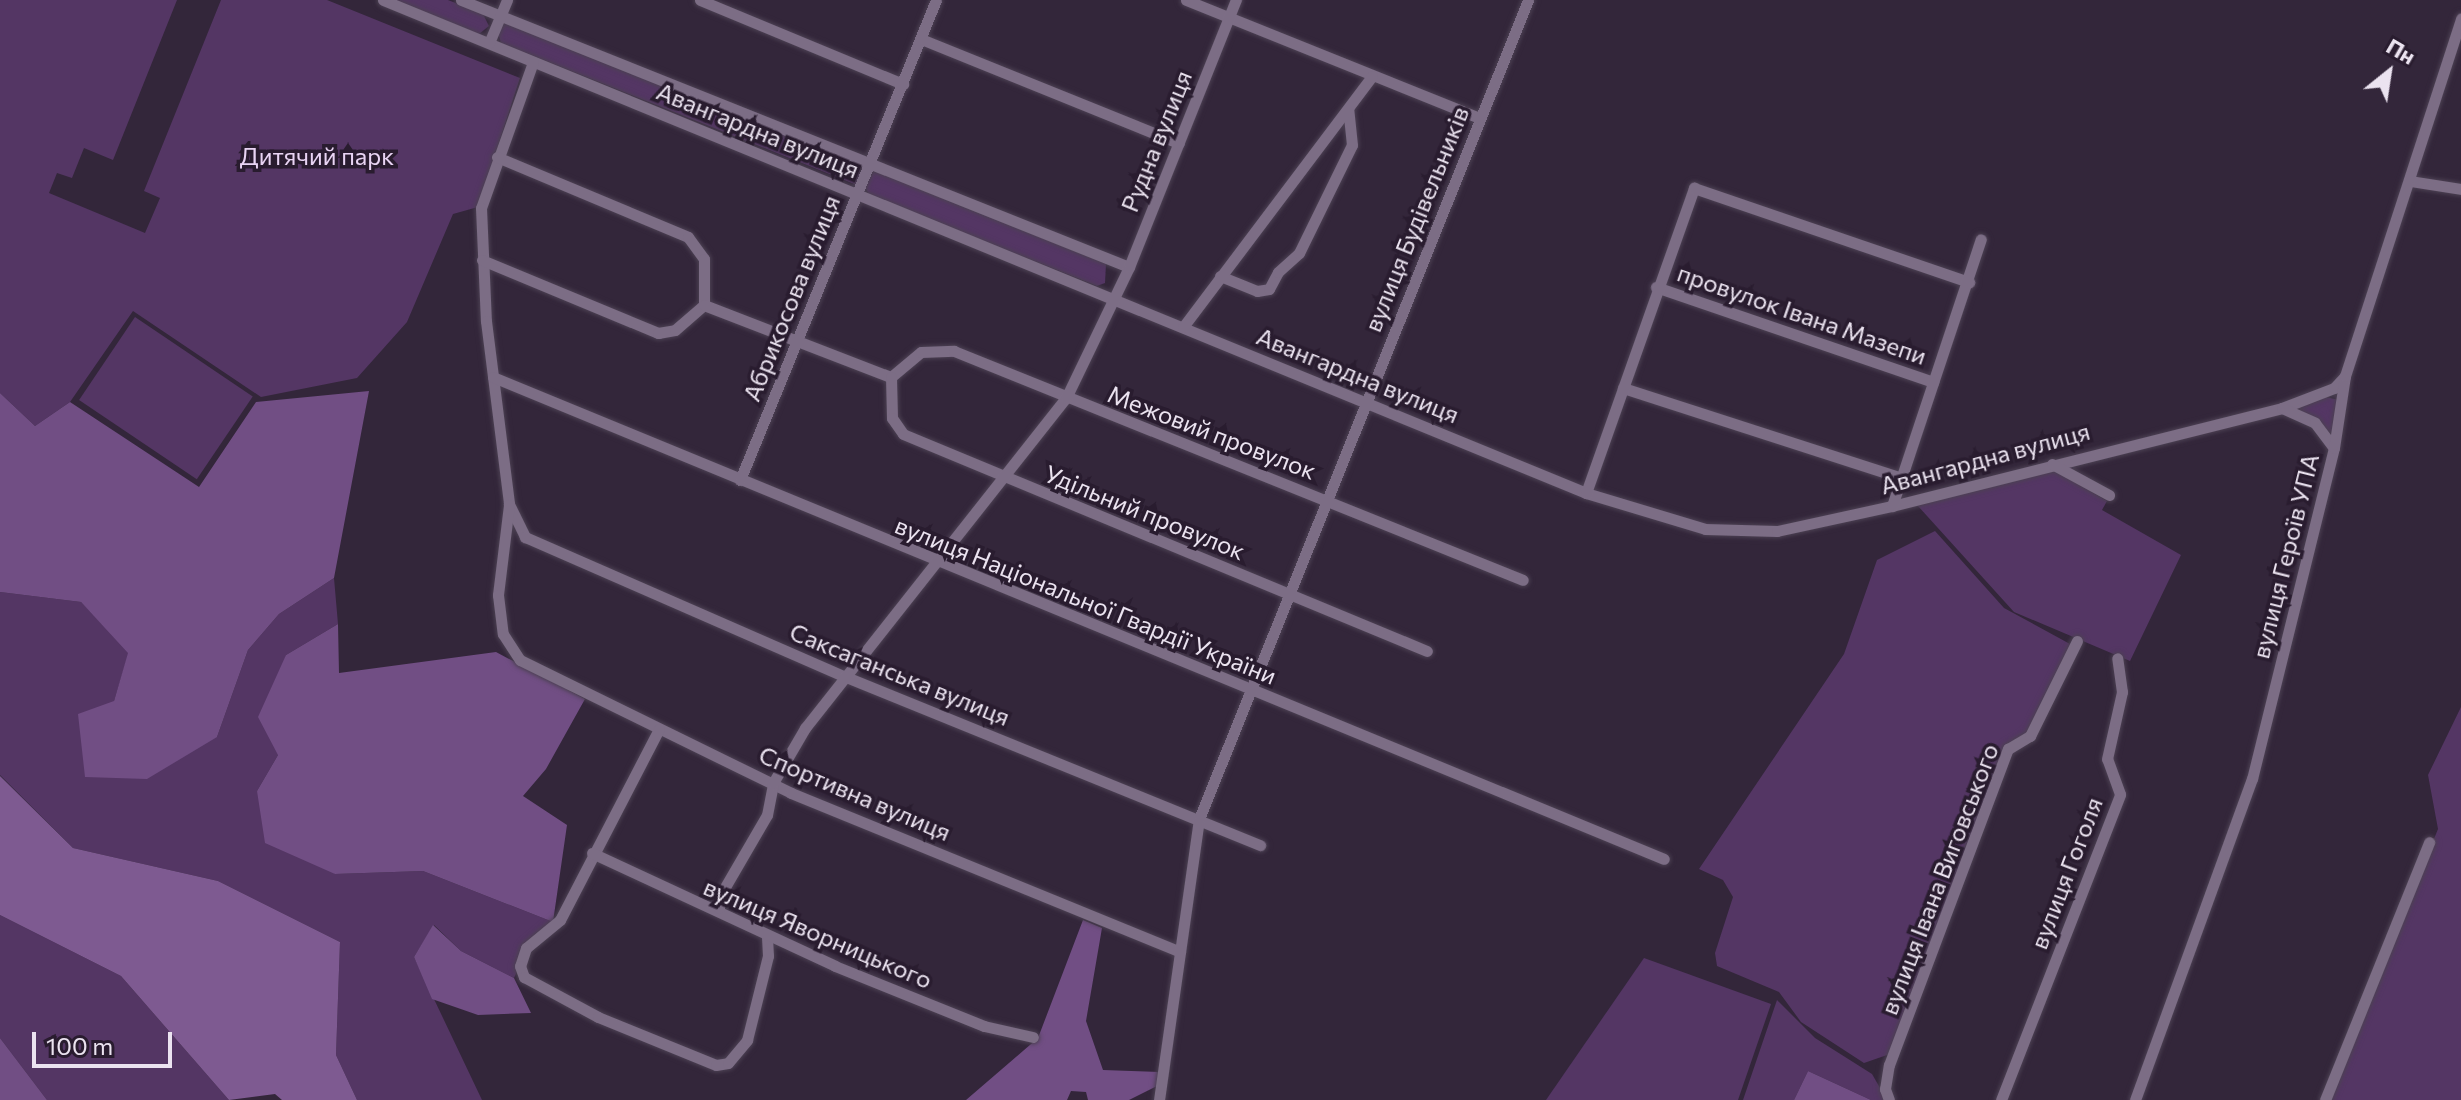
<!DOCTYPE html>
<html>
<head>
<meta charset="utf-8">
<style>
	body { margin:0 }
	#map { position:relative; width:2461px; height:1100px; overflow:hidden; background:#33263a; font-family:Commissioner,sans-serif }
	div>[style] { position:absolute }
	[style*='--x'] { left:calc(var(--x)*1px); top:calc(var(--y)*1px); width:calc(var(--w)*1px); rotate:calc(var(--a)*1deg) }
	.green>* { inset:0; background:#543664; transform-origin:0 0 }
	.forest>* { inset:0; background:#714e84 }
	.water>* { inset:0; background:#7e5a91 }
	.roads { filter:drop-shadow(0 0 2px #4c4153) drop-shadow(0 0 2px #4c4153) }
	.minor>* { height:11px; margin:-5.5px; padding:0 5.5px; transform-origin:5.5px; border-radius:5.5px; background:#7c6d85 }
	span { translate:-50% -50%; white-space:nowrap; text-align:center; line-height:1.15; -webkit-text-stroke:7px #291c2f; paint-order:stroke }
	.street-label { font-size:24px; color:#ebe3f0 }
	.park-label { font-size:24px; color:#e9d4f4 }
	.north { position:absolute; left:2349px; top:32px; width:80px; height:80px; -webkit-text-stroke:6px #291c2f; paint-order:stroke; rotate:30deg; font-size:22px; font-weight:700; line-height:32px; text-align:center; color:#ebe3f0 }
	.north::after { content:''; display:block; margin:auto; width:28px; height:36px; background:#ebe3f0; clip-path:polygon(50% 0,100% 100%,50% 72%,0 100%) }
	.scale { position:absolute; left:32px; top:1032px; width:140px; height:36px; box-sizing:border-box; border:4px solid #ebe3f0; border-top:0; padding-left:10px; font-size:24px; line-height:28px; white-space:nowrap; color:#ebe3f0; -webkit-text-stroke:6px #291c2f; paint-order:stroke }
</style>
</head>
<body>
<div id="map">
	<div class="green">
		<i style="clip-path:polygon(0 0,177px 0,113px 160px,84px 148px,72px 178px,57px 173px,49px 193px,145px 233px,160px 198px,144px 191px,221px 0,327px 0,520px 78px,478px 207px,453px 214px,407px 322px,357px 378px,261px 397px,133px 311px,70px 402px,35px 426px,0 393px)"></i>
		<i style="clip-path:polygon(394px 0,448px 0,483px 14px,489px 26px,479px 34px)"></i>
		<i style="clip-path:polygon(506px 21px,861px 165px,857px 185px,501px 43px,498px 33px)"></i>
		<i style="clip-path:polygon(874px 170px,1106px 264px,1105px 283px,1097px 286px,869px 195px,865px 187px)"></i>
		<i style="left:135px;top:317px;width:142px;height:100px;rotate:34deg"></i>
		<i style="clip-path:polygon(2326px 397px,2339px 400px,2333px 441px,2295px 409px)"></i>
		<i style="clip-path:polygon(2051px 469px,2107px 501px,2102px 510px,2181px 555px,2130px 661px,2014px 612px,1918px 506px)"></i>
		<i style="clip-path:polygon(1935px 531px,2004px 608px,2070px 644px,2026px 736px,2008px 745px,1890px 1054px,1864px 1063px,1801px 1022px,1779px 992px,1717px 966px,1715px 953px,1733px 897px,1723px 880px,1699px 869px,1844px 654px,1877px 560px)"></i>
		<i style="clip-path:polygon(334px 578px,338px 624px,286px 655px,278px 755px,257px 791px,335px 874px,423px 871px,553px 922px,535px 934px,514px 978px,461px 951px,434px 925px,414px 957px,482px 1100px,357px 1100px,336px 1055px,340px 942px,218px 881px,73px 848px,0 775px,0 592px,81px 602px,129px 652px,114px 701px,217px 737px,248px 650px,279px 614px)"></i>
		<i style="clip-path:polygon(2461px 707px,2461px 1100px,2328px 1100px,2438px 829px,2428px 775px)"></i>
		<i style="clip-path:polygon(0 915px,121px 976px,229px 1100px,47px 1100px,0 1038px)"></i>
		<i style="clip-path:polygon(1644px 958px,1771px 1004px,1738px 1100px,1546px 1100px)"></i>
		<i style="clip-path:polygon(1777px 1000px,1815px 1038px,1872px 1074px,1887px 1100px,1871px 1100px,1808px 1071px,1794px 1100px,1743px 1100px)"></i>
	</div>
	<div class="forest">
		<i style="clip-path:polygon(369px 391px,334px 578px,279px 614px,248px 650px,217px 737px,147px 779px,85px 777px,78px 714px,114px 701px,128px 653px,81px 602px,0 592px,0 393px,35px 426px,70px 402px,199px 487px,256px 402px)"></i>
		<i style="clip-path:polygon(338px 624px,339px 673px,496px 652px,585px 699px,546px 769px,523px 796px,567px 825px,553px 922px,423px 871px,335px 874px,265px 843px,257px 791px,278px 755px,258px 717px,286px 655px)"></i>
		<i style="clip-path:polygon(1083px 920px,1102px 928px,1086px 1021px,1103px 1070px,1160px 1072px,1157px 1086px,1129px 1100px,1088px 1100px,1086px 1092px,1071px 1091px,1067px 1100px,966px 1100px,1038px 1038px)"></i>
		<i style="clip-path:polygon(433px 925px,461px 951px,514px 978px,531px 1013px,478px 1015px,432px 999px,414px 957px)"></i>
		<i style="clip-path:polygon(0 1038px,47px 1100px,0 1100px)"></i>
		<i style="clip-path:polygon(1808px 1071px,1871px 1100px,1794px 1100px)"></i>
	</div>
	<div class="water">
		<i style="clip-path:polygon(0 776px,73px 848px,218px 881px,340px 942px,336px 1055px,357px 1100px,282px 1100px,275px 1094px,229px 1100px,121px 976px,0 915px)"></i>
	</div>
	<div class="roads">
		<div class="minor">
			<i style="--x:383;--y:0;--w:1300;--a:22.28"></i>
			<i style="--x:1586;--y:493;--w:124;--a:16.8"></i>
			<i style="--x:1705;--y:529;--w:72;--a:1.6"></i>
			<i style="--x:1777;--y:531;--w:118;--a:-12.3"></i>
			<i style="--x:1892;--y:506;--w:402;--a:-14.1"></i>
			<i style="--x:2282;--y:408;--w:56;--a:-21"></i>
			<i style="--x:2334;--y:388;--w:16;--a:-47"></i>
			<i style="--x:461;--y:0;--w:719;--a:21.79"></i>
			<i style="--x:700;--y:0;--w:220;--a:22.5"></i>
			<i style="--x:1186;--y:0;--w:316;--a:21.9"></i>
			<i style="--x:921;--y:39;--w:278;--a:22"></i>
			<i style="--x:489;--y:43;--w:47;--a:-67.3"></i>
			<i style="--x:533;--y:62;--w:155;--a:109.6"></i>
			<i style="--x:481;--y:208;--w:113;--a:87.5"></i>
			<i style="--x:486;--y:321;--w:184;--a:82.8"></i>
			<i style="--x:509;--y:504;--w:37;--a:64"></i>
			<i style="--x:525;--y:537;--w:350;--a:23.6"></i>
			<i style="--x:846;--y:677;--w:447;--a:22.1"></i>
			<i style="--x:497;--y:157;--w:207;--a:22.7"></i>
			<i style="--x:688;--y:237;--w:27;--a:54"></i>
			<i style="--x:704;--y:259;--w:46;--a:90"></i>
			<i style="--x:2410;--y:181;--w:52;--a:8.9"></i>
			<i style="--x:482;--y:260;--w:191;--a:22.5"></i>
			<i style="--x:658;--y:333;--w:17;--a:-10"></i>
			<i style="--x:675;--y:330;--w:38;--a:-41"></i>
			<i style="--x:1220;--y:276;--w:40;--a:22"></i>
			<i style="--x:1257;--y:291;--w:12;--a:-9"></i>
			<i style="--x:1269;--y:289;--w:19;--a:-62"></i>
			<i style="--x:1278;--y:272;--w:28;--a:-42"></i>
			<i style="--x:1299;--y:253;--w:120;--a:-63.9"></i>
			<i style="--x:1352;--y:145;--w:36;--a:-96"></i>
			<i style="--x:1656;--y:287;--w:293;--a:18.9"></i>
			<i style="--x:704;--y:305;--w:200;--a:21.1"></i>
			<i style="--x:1183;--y:327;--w:314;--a:-53"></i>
			<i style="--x:493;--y:377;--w:1266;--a:22.37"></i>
			<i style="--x:891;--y:377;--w:39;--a:-40"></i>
			<i style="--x:921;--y:352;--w:33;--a:-2"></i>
			<i style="--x:954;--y:351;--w:613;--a:21.92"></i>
			<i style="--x:891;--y:377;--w:41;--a:88.6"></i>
			<i style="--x:892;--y:418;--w:19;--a:55"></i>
			<i style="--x:903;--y:434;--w:567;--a:22.5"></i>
			<i style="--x:1623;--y:388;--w:290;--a:17.9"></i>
			<i style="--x:2282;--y:408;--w:36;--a:24"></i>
			<i style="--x:2315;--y:423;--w:31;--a:53"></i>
			<i style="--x:2052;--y:464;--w:65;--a:28.5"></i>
			<i style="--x:740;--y:480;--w:518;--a:-67.79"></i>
			<i style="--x:1586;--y:493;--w:324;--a:-70.5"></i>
			<i style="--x:1694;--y:188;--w:291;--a:18.9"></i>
			<i style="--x:509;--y:505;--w:91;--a:97"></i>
			<i style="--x:498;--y:595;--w:39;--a:83"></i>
			<i style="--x:503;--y:634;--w:31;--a:57"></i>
			<i style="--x:520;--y:660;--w:302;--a:26.1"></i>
			<i style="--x:791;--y:793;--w:420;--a:22.2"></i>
			<i style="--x:1892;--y:506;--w:281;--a:-71.6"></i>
			<i style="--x:659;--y:729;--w:215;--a:117.4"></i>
			<i style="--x:560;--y:920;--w:44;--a:140.5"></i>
			<i style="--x:526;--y:948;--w:19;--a:108"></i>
			<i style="--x:520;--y:966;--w:12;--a:70"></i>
			<i style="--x:524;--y:977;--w:84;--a:28.4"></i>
			<i style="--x:598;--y:1017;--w:127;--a:22.1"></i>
			<i style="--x:716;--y:1065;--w:12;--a:-9"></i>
			<i style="--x:728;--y:1063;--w:30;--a:-50"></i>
			<i style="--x:747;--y:1040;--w:87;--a:-76"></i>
			<i style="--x:768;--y:956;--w:21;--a:-93"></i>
			<i style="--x:592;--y:853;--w:268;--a:24.9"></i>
			<i style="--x:835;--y:966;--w:161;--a:21.9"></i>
			<i style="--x:984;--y:1026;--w:50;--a:12.7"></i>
			<i style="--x:719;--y:908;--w:14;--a:-82"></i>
			<i style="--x:721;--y:894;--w:91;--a:-59.8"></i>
			<i style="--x:767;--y:815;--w:33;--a:-79"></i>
			<i style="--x:773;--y:783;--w:64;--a:-59.8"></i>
			<i style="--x:805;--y:728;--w:421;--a:-51.7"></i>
			<i style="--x:1066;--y:398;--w:145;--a:-64.3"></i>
			<i style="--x:1129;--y:267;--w:288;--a:-68.2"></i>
			<i style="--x:1159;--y:1100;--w:284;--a:-81.9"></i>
			<i style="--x:1199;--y:819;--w:883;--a:-68.11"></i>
			<i style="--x:1889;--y:1100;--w:12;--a:-110"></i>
			<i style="--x:1885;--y:1089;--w:24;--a:-81"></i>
			<i style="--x:1889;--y:1065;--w:338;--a:-69.4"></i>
			<i style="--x:2008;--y:749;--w:26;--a:-31"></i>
			<i style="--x:2030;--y:736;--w:106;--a:-63.7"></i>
			<i style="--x:2001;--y:1100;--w:328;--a:-68.7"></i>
			<i style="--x:2120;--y:794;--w:37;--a:-110"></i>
			<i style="--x:2107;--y:759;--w:69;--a:-77.4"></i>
			<i style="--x:2122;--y:692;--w:34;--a:-98"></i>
			<i style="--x:2135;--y:1100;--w:342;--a:-70"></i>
			<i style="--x:2252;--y:779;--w:341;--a:-76.1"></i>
			<i style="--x:2334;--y:448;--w:73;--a:-81.3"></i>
			<i style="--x:2345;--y:376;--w:376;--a:-72"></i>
			<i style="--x:2325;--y:1100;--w:278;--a:-68"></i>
		</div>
	</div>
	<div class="street-label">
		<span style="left:758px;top:130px;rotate:22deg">Авангардна вулиця</span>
		<span style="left:1156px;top:141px;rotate:-68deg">Рудна вулиця</span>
		<span style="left:1416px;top:219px;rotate:-68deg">вулиця Будівельників</span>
		<span style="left:791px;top:298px;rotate:-68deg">Абрикосова вулиця</span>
		<span style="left:1802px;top:314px;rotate:19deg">провулок Івана Мазепи</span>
		<span style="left:1358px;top:375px;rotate:22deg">Авангардна вулиця</span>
		<span style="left:1212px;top:432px;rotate:21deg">Межовий провулок</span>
		<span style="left:1985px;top:458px;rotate:-15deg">Авангардна вулиця</span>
		<span style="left:1145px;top:512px;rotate:22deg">Удільний провулок</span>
		<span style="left:2285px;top:556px;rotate:-76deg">вулиця Героїв УПА</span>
		<span style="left:1086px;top:600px;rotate:22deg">вулиця Національної Гвардії України</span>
		<span style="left:900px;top:674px;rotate:22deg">Саксаганська вулиця</span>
		<span style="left:855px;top:793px;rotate:23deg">Спортивна вулиця</span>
		<span style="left:2066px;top:873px;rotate:-69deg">вулиця Гоголя</span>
		<span style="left:1939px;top:879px;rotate:-69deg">вулиця Івана Виговського</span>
		<span style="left:818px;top:933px;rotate:23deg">вулиця Яворницького</span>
	</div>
	<div class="park-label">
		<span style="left:317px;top:156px">Дитячий парк</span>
	</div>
	<div class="north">Пн</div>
	<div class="scale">100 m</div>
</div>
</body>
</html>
